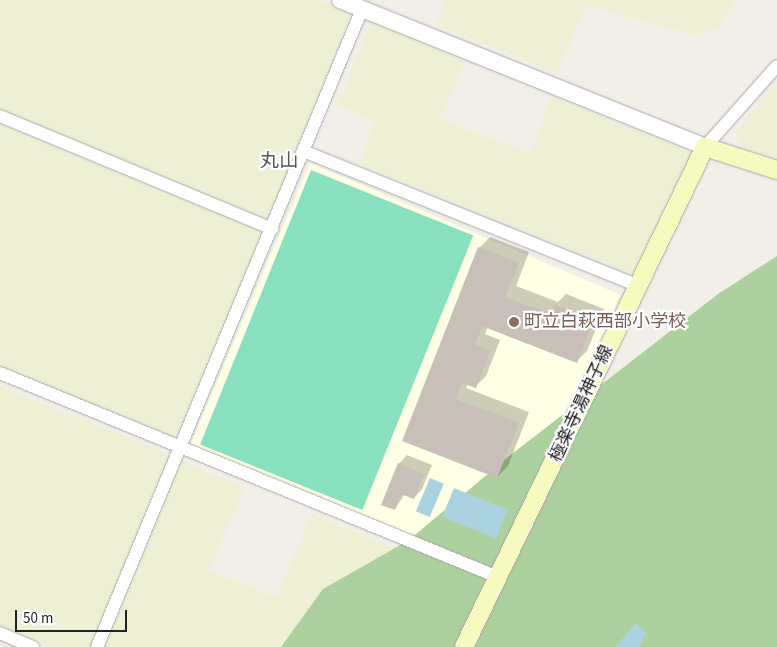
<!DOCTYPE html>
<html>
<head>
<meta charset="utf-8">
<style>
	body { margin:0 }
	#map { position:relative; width:777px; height:647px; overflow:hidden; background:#f2efe9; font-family:"Source Sans 3","Noto Sans JP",sans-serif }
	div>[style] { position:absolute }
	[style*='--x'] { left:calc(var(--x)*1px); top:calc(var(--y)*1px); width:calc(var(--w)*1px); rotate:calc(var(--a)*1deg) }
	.education>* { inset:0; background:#ffffe5; transform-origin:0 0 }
	.farmland>* { inset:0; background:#eef0d5 }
	.forest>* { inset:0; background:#add19e }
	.pitch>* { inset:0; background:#88e0be; transform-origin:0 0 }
	.water>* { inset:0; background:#aad3df; transform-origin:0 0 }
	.shadow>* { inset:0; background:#0003 }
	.building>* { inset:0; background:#c7bfb8 }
	.roads { filter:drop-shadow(0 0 1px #a9a9a9) drop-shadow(0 0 1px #a9a9a9) }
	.minor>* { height:12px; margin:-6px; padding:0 6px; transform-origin:6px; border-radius:6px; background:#fff }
	.tertiary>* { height:16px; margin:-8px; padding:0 8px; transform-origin:8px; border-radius:8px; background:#fff }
	.secondary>* { height:18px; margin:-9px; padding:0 9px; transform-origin:9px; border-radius:9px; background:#f7fabf }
	.dots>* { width:14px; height:14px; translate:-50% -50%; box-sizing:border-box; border:2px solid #fff; border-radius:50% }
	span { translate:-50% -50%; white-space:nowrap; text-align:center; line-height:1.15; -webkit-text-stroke:4.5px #fff; paint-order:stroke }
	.education-label { font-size:18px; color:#785e54 }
	.left { translate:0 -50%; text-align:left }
	.street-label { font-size:18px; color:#222 }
	.neighbourhood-label { font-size:19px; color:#555 }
	.scale { position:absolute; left:15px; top:610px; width:112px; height:22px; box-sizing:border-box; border:2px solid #222; border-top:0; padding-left:6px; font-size:15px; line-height:18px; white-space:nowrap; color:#222; -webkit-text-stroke:4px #fff; paint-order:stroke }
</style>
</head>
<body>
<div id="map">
	<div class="education">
		<i style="left:310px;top:163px;width:337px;height:306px;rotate:23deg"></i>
	</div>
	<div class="farmland">
		<i style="clip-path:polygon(0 0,320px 0,352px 13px,267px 222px,0 110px)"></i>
		<i style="clip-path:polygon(445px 0,735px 0,719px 27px,694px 35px,586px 6px,557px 73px,436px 25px)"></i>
		<i style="clip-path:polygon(371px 22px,465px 61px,440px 119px,530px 153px,552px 96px,693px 153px,636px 276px,359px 164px,375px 121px,337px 105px)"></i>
		<i style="clip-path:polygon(777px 82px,777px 157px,744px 149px,735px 132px)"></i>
		<i style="clip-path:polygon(0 125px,263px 232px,175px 439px,0 366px)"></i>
		<i style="clip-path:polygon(0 386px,168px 454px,91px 647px,49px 647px,0 627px)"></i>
		<i style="clip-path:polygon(182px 461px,245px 488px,209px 570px,276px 597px,312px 514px,487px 585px,452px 647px,105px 647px)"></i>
	</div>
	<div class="forest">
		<i style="clip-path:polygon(777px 256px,777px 647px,281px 647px,323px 589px,409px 540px,508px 457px,718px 294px)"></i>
	</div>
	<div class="pitch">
		<i style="left:311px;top:170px;width:175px;height:296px;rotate:22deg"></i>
	</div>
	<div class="water">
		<i style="left:430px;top:478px;width:15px;height:36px;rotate:23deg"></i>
		<i style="left:454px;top:488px;width:58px;height:31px;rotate:22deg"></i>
		<i style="clip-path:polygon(636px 623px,646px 633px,639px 647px,615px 647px)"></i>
	</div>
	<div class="shadow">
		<i style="clip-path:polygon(490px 237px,529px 252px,516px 286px,558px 302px,566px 294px,604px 309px,587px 351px,576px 362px,488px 327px,485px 334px,500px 340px,486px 376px,475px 387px,468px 384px,466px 388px,529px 412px,508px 466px,497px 477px,404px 441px,479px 248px)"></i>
		<i style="clip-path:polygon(407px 455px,432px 465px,422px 489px,414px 498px,405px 494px,395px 509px,399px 464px)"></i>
	</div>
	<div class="building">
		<i style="clip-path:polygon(478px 247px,519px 263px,505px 297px,551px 314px,554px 304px,594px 320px,577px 363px,482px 326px,475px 345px,490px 351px,476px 388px,462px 383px,456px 399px,519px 423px,497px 478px,402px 441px)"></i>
		<i style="clip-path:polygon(398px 463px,424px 474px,414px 499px,401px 494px,395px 510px,381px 505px)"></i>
	</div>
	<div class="roads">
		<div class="minor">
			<i style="--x:0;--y:116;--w:295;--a:22.5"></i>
			<i style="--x:705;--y:147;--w:108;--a:-48.4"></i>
			<i style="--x:303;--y:151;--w:361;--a:21.9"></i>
			<i style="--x:0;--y:373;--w:540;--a:22.29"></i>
			<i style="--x:0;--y:633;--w:36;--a:23"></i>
			<i style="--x:97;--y:647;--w:691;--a:-67.44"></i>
		</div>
		<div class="tertiary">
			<i style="--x:340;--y:0;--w:393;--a:21.9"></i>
		</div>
		<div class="secondary">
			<i style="--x:464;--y:647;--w:555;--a:-64.27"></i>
			<i style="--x:705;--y:147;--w:76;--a:17.7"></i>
		</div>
	</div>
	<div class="dots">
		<i style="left:514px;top:322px;background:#8d6e63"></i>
	</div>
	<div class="education-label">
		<span class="left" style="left:524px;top:322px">町立白萩西部小学校</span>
	</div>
	<div class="street-label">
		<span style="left:582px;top:404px;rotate:-65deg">極楽寺湯神子線</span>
	</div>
	<div class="neighbourhood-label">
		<span style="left:279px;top:162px">丸山</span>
	</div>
	<div class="scale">50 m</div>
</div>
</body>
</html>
